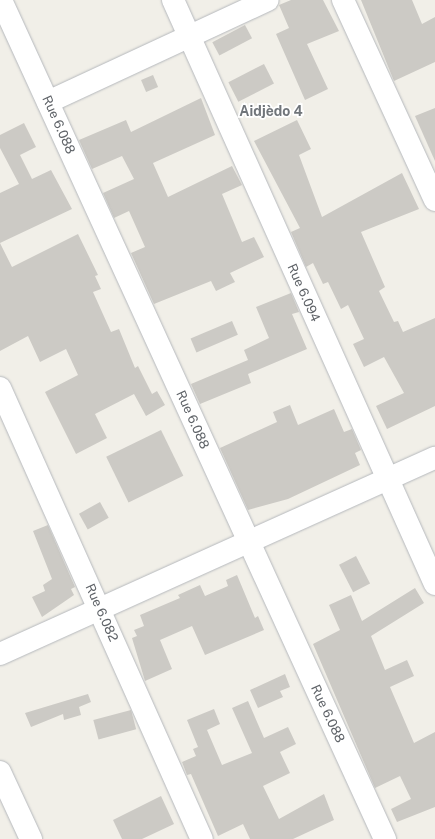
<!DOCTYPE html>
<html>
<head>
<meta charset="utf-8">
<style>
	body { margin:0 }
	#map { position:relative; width:435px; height:839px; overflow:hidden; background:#f1efe8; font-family:"Public Sans",sans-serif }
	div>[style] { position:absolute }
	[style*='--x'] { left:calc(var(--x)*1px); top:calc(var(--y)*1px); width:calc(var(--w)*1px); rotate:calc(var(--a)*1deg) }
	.building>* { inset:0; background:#cccac5; transform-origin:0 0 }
	.roads { filter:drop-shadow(0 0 1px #b5b8bc) drop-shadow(0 0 1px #b5b8bc) }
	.minor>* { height:22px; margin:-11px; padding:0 11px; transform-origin:11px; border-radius:11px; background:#fff }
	span { translate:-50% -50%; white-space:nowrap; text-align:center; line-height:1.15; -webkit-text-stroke:3.5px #fff; paint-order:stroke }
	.street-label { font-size:13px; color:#5f6368 }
	.neighbourhood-label { font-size:14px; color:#70757a; font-weight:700 }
</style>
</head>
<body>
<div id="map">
	<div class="building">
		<i style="clip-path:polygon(291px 0,323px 0,339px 31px,307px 44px,328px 89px,305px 100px,276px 34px,289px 28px,279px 5px)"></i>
		<i style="clip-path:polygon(361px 0,412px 0,422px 24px,435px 17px,435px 62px,394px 81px)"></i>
		<i style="left:245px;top:25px;width:15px;height:37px;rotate:62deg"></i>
		<i style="left:264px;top:64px;width:22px;height:40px;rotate:63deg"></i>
		<i style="left:153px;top:75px;width:13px;height:13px;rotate:67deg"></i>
		<i style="clip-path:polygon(201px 98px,215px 135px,153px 163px,168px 197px,232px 166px,242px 185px,222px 194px,242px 242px,254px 237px,264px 257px,230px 273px,235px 282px,216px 291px,211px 281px,154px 304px,131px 253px,145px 247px,129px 211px,114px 218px,103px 193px,134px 179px,122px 156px,92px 169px,79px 140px,126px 120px,131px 132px)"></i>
		<i style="clip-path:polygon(435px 108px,435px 161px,415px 116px)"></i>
		<i style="clip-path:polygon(297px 120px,311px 149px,299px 155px,322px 217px,402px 173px,419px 209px,361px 232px,385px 287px,379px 291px,394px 322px,398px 321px,403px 332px,435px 318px,435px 406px,387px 429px,376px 406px,404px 393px,384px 357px,364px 367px,353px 344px,364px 339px,348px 305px,341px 309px,328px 282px,323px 284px,313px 263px,306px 267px,291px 232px,300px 228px,254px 141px)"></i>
		<i style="clip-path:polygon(24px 123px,36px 147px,20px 155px,32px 179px,51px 170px,72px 209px,0 243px,12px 267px,78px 234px,98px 275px,95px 276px,101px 289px,93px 292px,111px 332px,119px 329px,135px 368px,138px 366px,152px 394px,157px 391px,165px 405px,146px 416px,134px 394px,95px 414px,107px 438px,76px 454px,45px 392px,78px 375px,66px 349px,40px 362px,28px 336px,0 351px,0 193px,19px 184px,0 148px,0 135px)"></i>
		<i style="clip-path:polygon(291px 293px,299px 312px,292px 314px,307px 349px,248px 374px,251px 383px,200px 404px,191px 384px,248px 360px,244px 350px,269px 338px,256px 307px)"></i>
		<i style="left:232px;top:321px;width:15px;height:45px;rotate:67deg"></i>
		<i style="clip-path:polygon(290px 405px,298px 425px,334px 409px,344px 432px,352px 429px,361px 450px,355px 453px,360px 465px,288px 499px,248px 510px,220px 448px,277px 422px,273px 412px)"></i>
		<i style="left:161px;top:430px;width:51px;height:61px;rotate:64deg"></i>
		<i style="left:100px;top:502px;width:18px;height:24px;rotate:61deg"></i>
		<i style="clip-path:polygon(48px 525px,75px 587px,71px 589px,74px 595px,42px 617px,32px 597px,45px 591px,43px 585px,52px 579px,33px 531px)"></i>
		<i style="left:356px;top:556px;width:31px;height:19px;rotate:63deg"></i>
		<i style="clip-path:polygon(237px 575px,255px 618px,258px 616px,264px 630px,205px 655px,192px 626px,160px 640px,172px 669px,145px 681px,132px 638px,137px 636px,134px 630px,144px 626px,140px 615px,180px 598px,178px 595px,200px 585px,205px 596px,228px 586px,226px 580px)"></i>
		<i style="clip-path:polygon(415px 588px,424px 603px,371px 636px,385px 670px,407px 660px,414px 676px,390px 687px,414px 743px,435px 732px,435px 807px,397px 822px,391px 809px,411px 799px,400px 776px,375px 788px,313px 644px,340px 630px,329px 605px,351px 595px,362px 621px)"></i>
		<i style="clip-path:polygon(285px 674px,290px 687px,280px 691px,283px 697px,258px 708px,250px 690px)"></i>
		<i style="clip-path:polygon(88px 694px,91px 702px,79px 707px,81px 715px,64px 720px,63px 714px,31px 727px,25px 713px)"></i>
		<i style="clip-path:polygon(248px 701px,264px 738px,288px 727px,296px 744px,280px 752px,290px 773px,263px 786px,279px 819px,324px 794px,334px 820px,293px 839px,250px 839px,243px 824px,218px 836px,191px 774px,187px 775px,182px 762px,196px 756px,193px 749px,198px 747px,187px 720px,214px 709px,220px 724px,207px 730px,222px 765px,252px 753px,232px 708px)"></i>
		<i style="left:131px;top:710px;width:20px;height:39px;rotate:75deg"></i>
		<i style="clip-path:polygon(161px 796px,174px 824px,142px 839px,122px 839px,113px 820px)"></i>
	</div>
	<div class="roads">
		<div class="minor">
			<i style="--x:1;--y:0;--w:923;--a:65.41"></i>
			<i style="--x:173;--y:0;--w:640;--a:65.84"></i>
			<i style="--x:343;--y:0;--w:220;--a:65.3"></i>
			<i style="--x:48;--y:102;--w:242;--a:-24.9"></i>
			<i style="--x:0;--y:388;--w:494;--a:65.9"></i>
			<i style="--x:0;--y:654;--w:477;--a:-24.3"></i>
			<i style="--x:0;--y:772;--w:74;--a:65.2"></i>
		</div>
	</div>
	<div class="street-label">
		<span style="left:58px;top:125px;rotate:66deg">Rue 6.088</span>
		<span style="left:303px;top:293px;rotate:66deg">Rue 6.094</span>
		<span style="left:192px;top:420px;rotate:66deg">Rue 6.088</span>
		<span style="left:101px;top:613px;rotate:66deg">Rue 6.082</span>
		<span style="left:327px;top:714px;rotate:65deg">Rue 6.088</span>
	</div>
	<div class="neighbourhood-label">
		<span style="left:271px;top:111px">Aidjèdo 4</span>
	</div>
</div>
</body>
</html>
